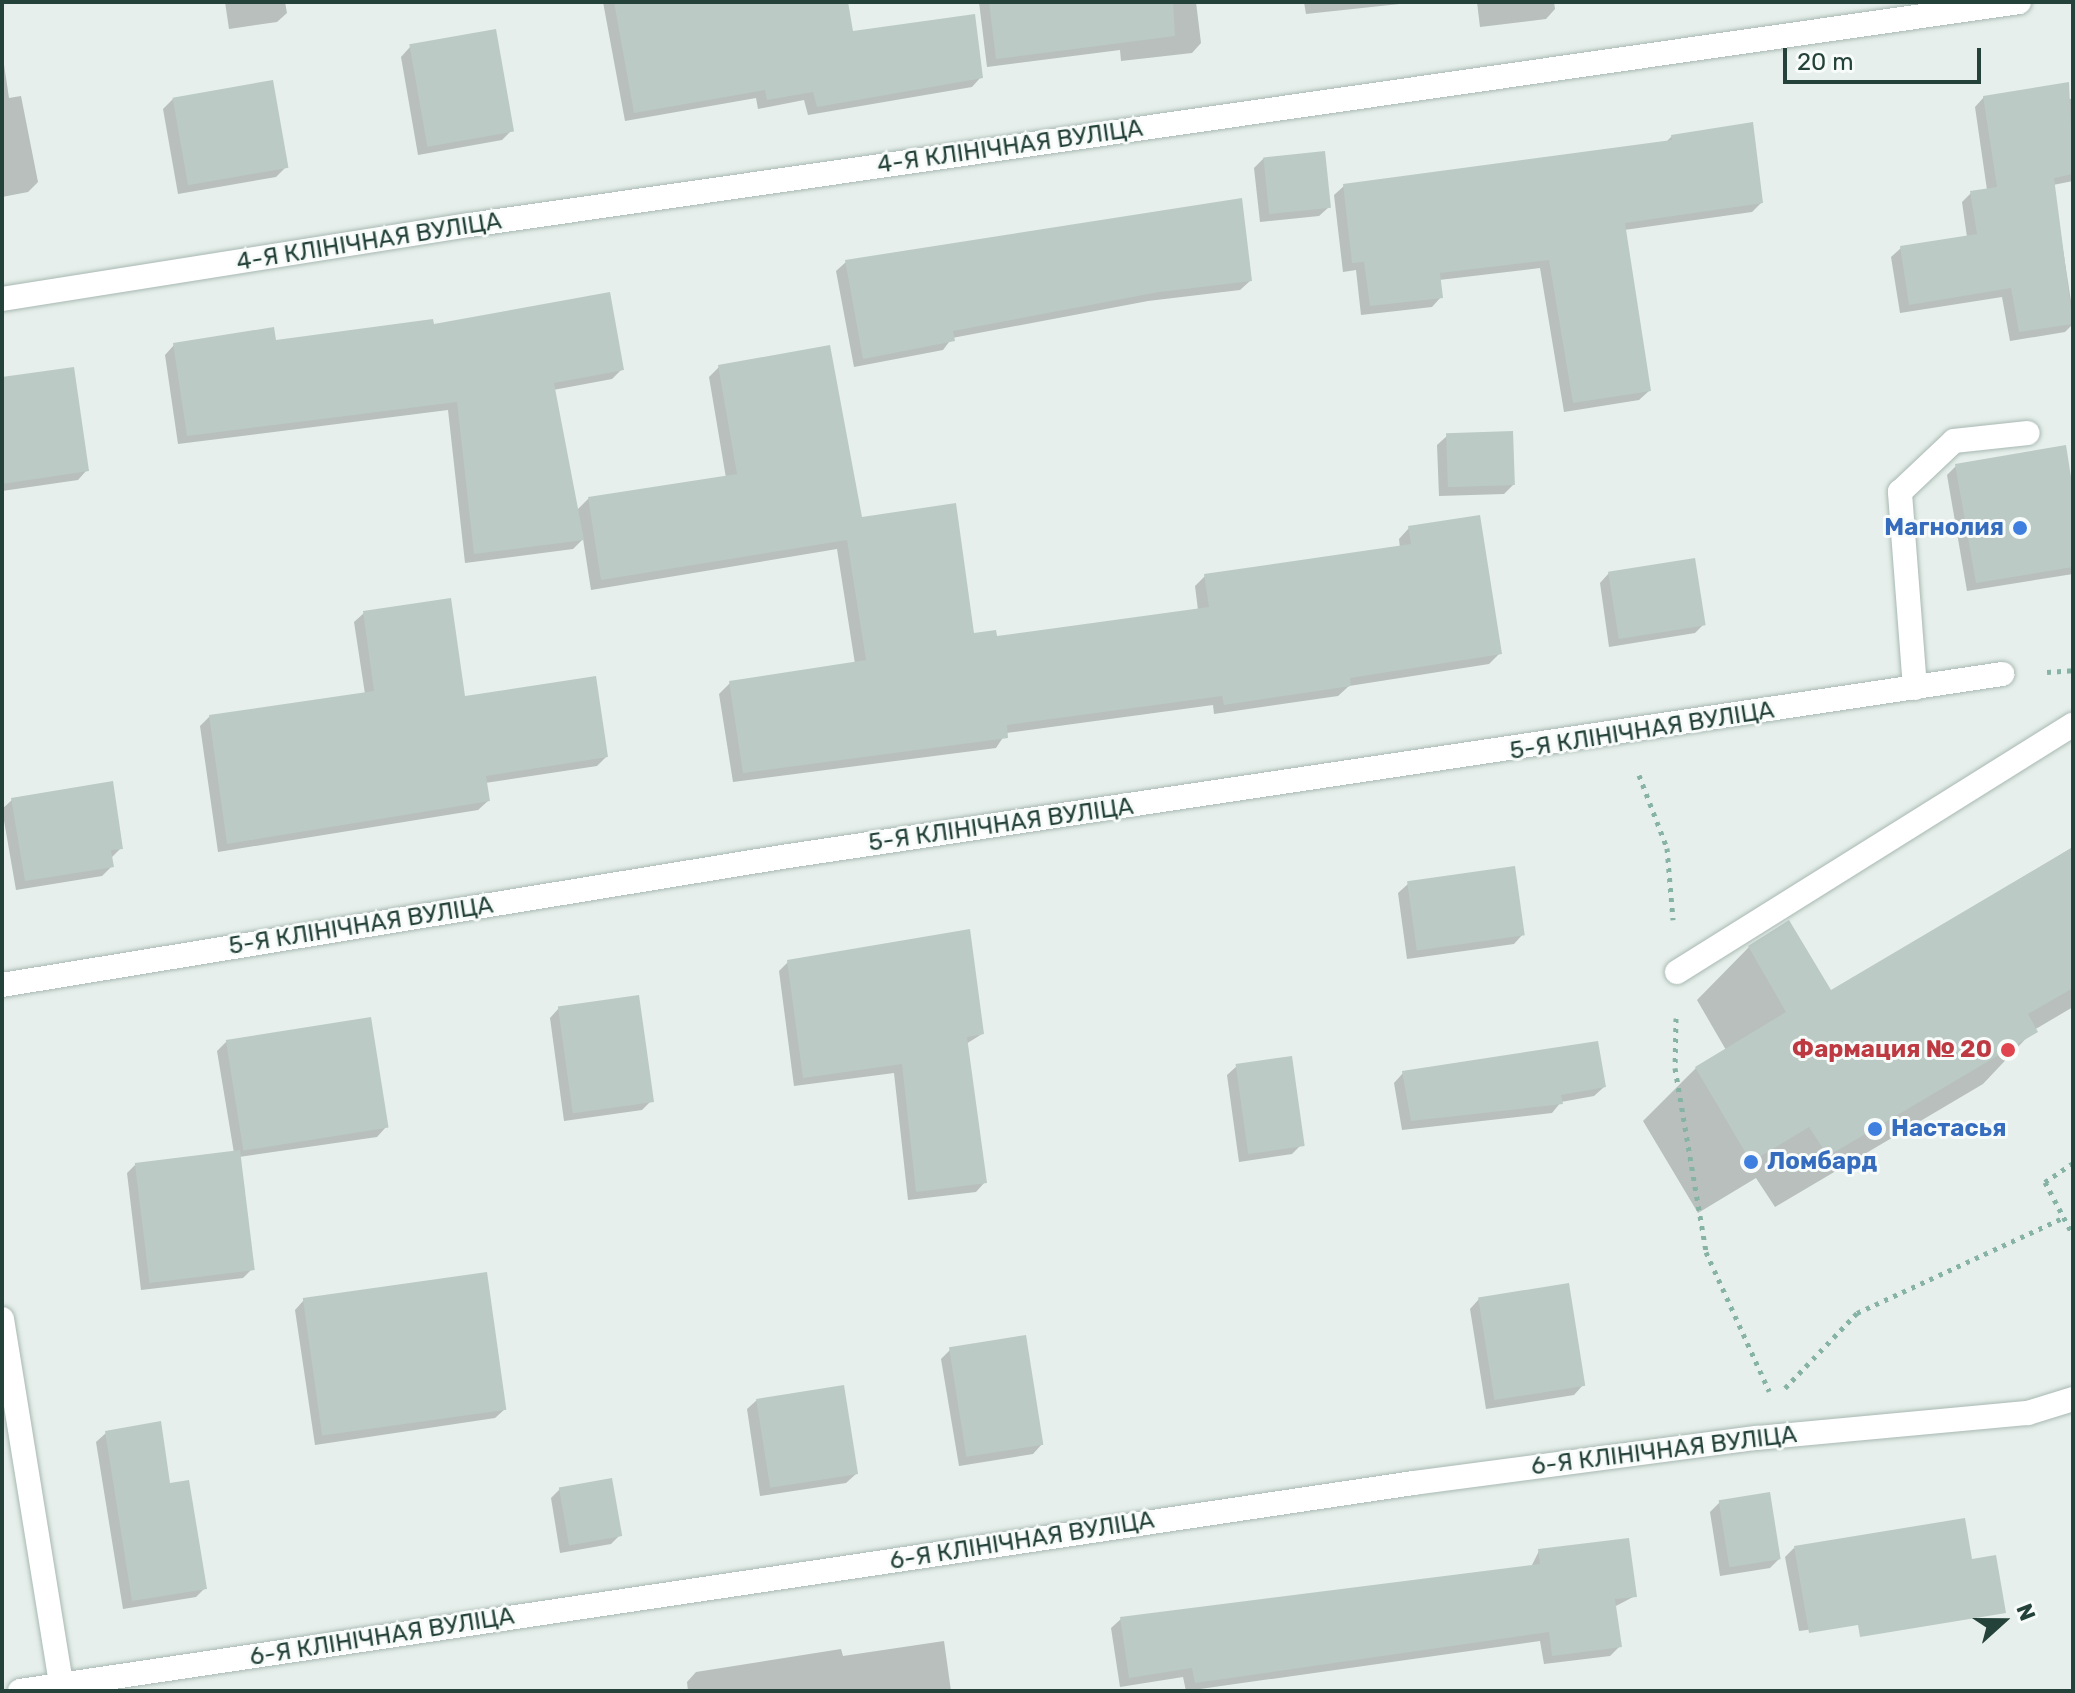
<!DOCTYPE html>
<html>
<head>
<meta charset="utf-8">
<style>
	body { margin:0 }
	#map { position:relative; width:2075px; height:1693px; overflow:hidden; background:#e6efeb; font-family:Rubik,sans-serif }
	div>[style] { position:absolute }
	[style*='--x'] { left:calc(var(--x)*1px); top:calc(var(--y)*1px); width:calc(var(--w)*1px); rotate:calc(var(--a)*1deg) }
	.shadow>* { inset:0; background:#0003 }
	.building>* { inset:0; background:#bbcac4; transform-origin:0 0 }
	.path>* { height:5px; margin-top:-2.5px; transform-origin:0; background:repeating-linear-gradient(90deg,#86b3a5 0 4px,transparent 0 10px) }
	.roads { filter:drop-shadow(0 0 2px #a8b8b2) drop-shadow(0 0 2px #a8b8b2) }
	.lane>* { height:24px; margin:-12px; padding:0 12px; transform-origin:12px; border-radius:12px; background:#fff }
	.street>* { height:24px; margin:-12px; padding:0 12px; transform-origin:12px; border-radius:12px; background:#fff }
	.dots>* { width:22px; height:22px; translate:-50% -50%; box-sizing:border-box; border:4px solid #f7fbf9; border-radius:50% }
	span { translate:-50% -50%; white-space:nowrap; text-align:center; line-height:1.15; -webkit-text-stroke:6px #f7fbf9; paint-order:stroke }
	.street-label { font-size:24px; color:#24423a }
	.shop-label { font-size:24px; color:#366cbe; font-weight:700 }
	.right { translate:-100% -50%; text-align:right }
	.left { translate:0 -50%; text-align:left }
	.health-label { font-size:24px; color:#be3a42; font-weight:700 }
	.frame { position:absolute; inset:0; border:4px solid #24423a; pointer-events:none }
	.north { position:absolute; left:1963px; top:1581px; width:80px; height:80px; -webkit-text-stroke:6px #f7fbf9; paint-order:stroke; rotate:69deg; font-size:22px; font-weight:700; line-height:32px; text-align:center; color:#24423a }
	.north::after { content:''; display:block; margin:auto; width:28px; height:36px; background:#24423a; clip-path:polygon(50% 0,100% 100%,50% 72%,0 100%) }
	.scale { position:absolute; left:1783px; top:48px; width:198px; height:36px; box-sizing:border-box; border:4px solid #24423a; border-top:0; padding-left:10px; font-size:24px; line-height:28px; white-space:nowrap; color:#24423a; -webkit-text-stroke:6px #f7fbf9; paint-order:stroke }
</style>
</head>
<body>
<div id="map">
	<div class="shadow">
		<i style="clip-path:polygon(225px 2px,285px 2px,287px 13px,277px 22px,229px 29px)"></i>
		<i style="clip-path:polygon(603px 2px,846px 2px,851px 33px,981px 77px,972px 87px,808px 115px,804px 100px,758px 109px,756px 98px,625px 121px)"></i>
		<i style="clip-path:polygon(979px 2px,1196px 2px,1201px 43px,1192px 53px,1121px 61px,1120px 50px,987px 67px)"></i>
		<i style="clip-path:polygon(1304px 2px,1418px 2px,1306px 14px)"></i>
		<i style="clip-path:polygon(1477px 2px,1554px 2px,1555px 9px,1546px 19px,1480px 27px)"></i>
		<i style="clip-path:polygon(410px 47px,512px 130px,502px 140px,418px 155px,401px 57px)"></i>
		<i style="clip-path:polygon(2px 51px,9px 98px,21px 96px,38px 182px,28px 192px,2px 197px)"></i>
		<i style="clip-path:polygon(1984px 97px,2073px 99px,2073px 181px,2053px 185px,2073px 314px,2073px 324px,2065px 332px,2010px 341px,2002px 297px,1900px 313px,1891px 257px,1901px 248px,1967px 237px,1962px 202px,1971px 193px,1987px 190px,1975px 107px)"></i>
		<i style="clip-path:polygon(173px 99px,286px 167px,276px 177px,178px 194px,163px 109px)"></i>
		<i style="clip-path:polygon(1672px 136px,1761px 203px,1752px 212px,1624px 230px,1649px 391px,1639px 400px,1564px 412px,1540px 268px,1439px 280px,1441px 297px,1432px 307px,1361px 315px,1356px 270px,1343px 272px,1334px 195px,1344px 186px,1665px 143px)"></i>
		<i style="clip-path:polygon(1264px 158px,1329px 207px,1319px 216px,1260px 222px,1254px 168px)"></i>
		<i style="clip-path:polygon(846px 262px,1250px 281px,1240px 290px,1148px 301px,952px 338px,943px 350px,854px 367px,836px 271px)"></i>
		<i style="clip-path:polygon(432px 326px,621px 370px,612px 379px,553px 390px,576px 511px,588px 499px,726px 478px,709px 377px,719px 367px,972px 635px,995px 638px,1198px 610px,1195px 586px,1205px 576px,1400px 548px,1399px 539px,1409px 528px,1500px 653px,1489px 664px,1349px 686px,1338px 696px,1214px 714px,1213px 705px,1006px 733px,996px 748px,733px 782px,719px 694px,730px 683px,855px 664px,837px 549px,591px 590px,583px 539px,573px 549px,465px 563px,448px 410px,178px 444px,165px 355px,174px 345px,274px 342px)"></i>
		<i style="clip-path:polygon(2px 379px,87px 470px,78px 480px,2px 491px)"></i>
		<i style="clip-path:polygon(1447px 436px,1513px 485px,1504px 494px,1439px 496px,1437px 445px)"></i>
		<i style="clip-path:polygon(1956px 466px,2073px 502px,2073px 574px,1967px 591px,1947px 475px)"></i>
		<i style="clip-path:polygon(1609px 573px,1704px 624px,1695px 633px,1609px 647px,1600px 583px)"></i>
		<i style="clip-path:polygon(364px 613px,463px 698px,606px 757px,597px 766px,485px 783px,488px 801px,478px 810px,218px 852px,200px 726px,209px 717px,365px 694px,354px 622px)"></i>
		<i style="clip-path:polygon(12px 800px,121px 848px,112px 857px,112px 866px,102px 876px,16px 890px,2px 809px)"></i>
		<i style="clip-path:polygon(2073px 847px,2073px 1007px,2034px 1030px,1983px 1084px,1775px 1207px,1756px 1178px,1698px 1213px,1643px 1121px,1696px 1068px,1726px 1050px,1697px 1000px,1749px 947px,1830px 993px)"></i>
		<i style="clip-path:polygon(1408px 884px,1523px 934px,1514px 944px,1407px 959px,1398px 893px)"></i>
		<i style="clip-path:polygon(788px 962px,982px 1034px,966px 1044px,985px 1182px,976px 1192px,908px 1200px,894px 1073px,794px 1086px,779px 971px)"></i>
		<i style="clip-path:polygon(559px 1008px,651px 1101px,642px 1110px,564px 1121px,550px 1018px)"></i>
		<i style="clip-path:polygon(226px 1042px,386px 1127px,377px 1137px,239px 1157px,252px 1269px,243px 1278px,141px 1290px,127px 1173px,136px 1164px,234px 1153px,217px 1051px)"></i>
		<i style="clip-path:polygon(1237px 1066px,1301px 1145px,1292px 1154px,1239px 1162px,1227px 1075px)"></i>
		<i style="clip-path:polygon(1403px 1073px,1604px 1087px,1594px 1096px,1561px 1102px,1552px 1113px,1402px 1130px,1394px 1083px)"></i>
		<i style="clip-path:polygon(1479px 1299px,1583px 1385px,1574px 1395px,1486px 1409px,1470px 1309px)"></i>
		<i style="clip-path:polygon(304px 1300px,505px 1409px,495px 1418px,315px 1445px,295px 1310px)"></i>
		<i style="clip-path:polygon(950px 1350px,1042px 1444px,1033px 1454px,959px 1466px,941px 1359px)"></i>
		<i style="clip-path:polygon(757px 1400px,856px 1474px,846px 1483px,760px 1496px,747px 1409px)"></i>
		<i style="clip-path:polygon(106px 1433px,169px 1486px,205px 1588px,196px 1597px,123px 1609px,96px 1442px)"></i>
		<i style="clip-path:polygon(560px 1489px,620px 1535px,611px 1544px,560px 1553px,551px 1498px)"></i>
		<i style="clip-path:polygon(1720px 1502px,1779px 1559px,1770px 1568px,1720px 1576px,1710px 1512px)"></i>
		<i style="clip-path:polygon(1794px 1548px,1967px 1609px,1799px 1631px,1785px 1557px)"></i>
		<i style="clip-path:polygon(1539px 1551px,1635px 1596px,1614px 1607px,1620px 1646px,1610px 1656px,1544px 1664px,1540px 1641px,1186px 1691px,1183px 1677px,1120px 1687px,1111px 1628px,1121px 1619px,1531px 1567px)"></i>
		<i style="clip-path:polygon(944px 1641px,951px 1691px,688px 1691px,687px 1682px,696px 1672px,841px 1649px,843px 1656px)"></i>
	</div>
	<div class="building">
		<i style="clip-path:polygon(614px 2px,848px 2px,853px 31px,975px 14px,983px 78px,817px 107px,813px 92px,767px 100px,765px 90px,634px 113px)"></i>
		<i style="clip-path:polygon(989px 2px,1173px 2px,1175px 36px,996px 59px)"></i>
		<i style="left:496px;top:29px;width:104px;height:88px;rotate:80deg"></i>
		<i style="left:273px;top:80px;width:89px;height:102px;rotate:80deg"></i>
		<i style="clip-path:polygon(2069px 82px,2073px 174px,2054px 178px,2073px 324px,2019px 332px,2011px 288px,1909px 305px,1900px 246px,1977px 234px,1970px 191px,1997px 187px,1983px 96px)"></i>
		<i style="clip-path:polygon(1753px 122px,1763px 203px,1625px 223px,1651px 391px,1573px 403px,1549px 260px,1440px 273px,1443px 298px,1370px 306px,1364px 262px,1352px 263px,1343px 184px,1672px 140px,1671px 135px)"></i>
		<i style="left:1325px;top:151px;width:57px;height:62px;rotate:84deg"></i>
		<i style="clip-path:polygon(1242px 198px,1252px 281px,1159px 292px,953px 331px,955px 341px,863px 359px,845px 260px)"></i>
		<i style="clip-path:polygon(610px 292px,624px 370px,554px 383px,584px 540px,474px 554px,457px 402px,187px 436px,173px 343px,274px 327px,276px 340px,433px 319px,434px 324px)"></i>
		<i style="clip-path:polygon(830px 345px,862px 517px,956px 503px,974px 633px,996px 630px,997px 636px,1209px 607px,1204px 574px,1411px 544px,1408px 526px,1480px 515px,1502px 654px,1350px 678px,1351px 686px,1224px 705px,1222px 696px,1007px 725px,1008px 738px,743px 773px,729px 681px,866px 660px,847px 540px,601px 580px,588px 497px,737px 474px,718px 365px)"></i>
		<i style="clip-path:polygon(74px 367px,89px 471px,2px 484px,2px 377px)"></i>
		<i style="left:1513px;top:431px;width:54px;height:67px;rotate:88deg"></i>
		<i style="clip-path:polygon(2066px 445px,2073px 490px,2073px 567px,1976px 583px,1955px 464px)"></i>
		<i style="left:1695px;top:558px;width:68px;height:88px;rotate:81deg"></i>
		<i style="clip-path:polygon(451px 598px,465px 696px,596px 676px,608px 757px,486px 776px,490px 801px,227px 844px,209px 715px,374px 691px,363px 611px)"></i>
		<i style="clip-path:polygon(113px 781px,123px 849px,111px 850px,114px 867px,25px 881px,11px 798px)"></i>
		<i style="clip-path:polygon(2073px 847px,2073px 988px,2028px 1014px,2038px 1032px,1828px 1156px,1809px 1127px,1751px 1162px,1695px 1067px,1786px 1012px,1748px 946px,1789px 920px,1831px 990px)"></i>
		<i style="left:1515px;top:866px;width:70px;height:109px;rotate:82deg"></i>
		<i style="clip-path:polygon(970px 929px,984px 1034px,967px 1037px,987px 1183px,916px 1192px,902px 1064px,803px 1078px,787px 960px)"></i>
		<i style="left:639px;top:995px;width:108px;height:82px;rotate:82deg"></i>
		<i style="left:371px;top:1017px;width:112px;height:147px;rotate:81deg"></i>
		<i style="clip-path:polygon(1598px 1041px,1606px 1087px,1561px 1095px,1563px 1104px,1411px 1121px,1402px 1071px)"></i>
		<i style="left:1292px;top:1056px;width:91px;height:57px;rotate:82deg"></i>
		<i style="left:240px;top:1150px;width:121px;height:106px;rotate:83deg"></i>
		<i style="left:487px;top:1272px;width:139px;height:186px;rotate:82deg"></i>
		<i style="left:1569px;top:1283px;width:104px;height:92px;rotate:81deg"></i>
		<i style="left:1026px;top:1335px;width:111px;height:78px;rotate:81deg"></i>
		<i style="left:844px;top:1385px;width:90px;height:89px;rotate:81deg"></i>
		<i style="clip-path:polygon(161px 1421px,170px 1483px,189px 1480px,207px 1589px,132px 1601px,105px 1431px)"></i>
		<i style="left:612px;top:1478px;width:59px;height:54px;rotate:80deg"></i>
		<i style="left:1770px;top:1492px;width:68px;height:52px;rotate:81deg"></i>
		<i style="clip-path:polygon(1965px 1518px,1972px 1559px,1996px 1555px,2006px 1613px,1860px 1637px,1858px 1625px,1809px 1633px,1794px 1546px)"></i>
		<i style="clip-path:polygon(1629px 1538px,1637px 1597px,1615px 1599px,1622px 1647px,1552px 1656px,1549px 1632px,1195px 1683px,1192px 1668px,1129px 1678px,1120px 1617px,1540px 1564px,1538px 1549px)"></i>
	</div>
	<div class="path">
		<i style="--x:2047;--y:672;--w:26;--a:-4"></i>
		<i style="--x:1639;--y:775;--w:78;--a:69"></i>
		<i style="--x:1667;--y:848;--w:72;--a:85.2"></i>
		<i style="--x:1676;--y:1018;--w:50;--a:91.1"></i>
		<i style="--x:1675;--y:1068;--w:187;--a:80.4"></i>
		<i style="--x:1706;--y:1252;--w:153;--a:65.6"></i>
		<i style="--x:2073;--y:1163;--w:34;--a:146"></i>
		<i style="--x:2045;--y:1182;--w:60;--a:62.2"></i>
		<i style="--x:1785;--y:1388;--w:104;--a:-46.2"></i>
		<i style="--x:1857;--y:1313;--w:227;--a:-24.8"></i>
	</div>
	<div class="roads">
		<div class="lane">
			<i style="--x:1915;--y:688;--w:197;--a:-94.4"></i>
			<i style="--x:1900;--y:492;--w:74;--a:-43.4"></i>
			<i style="--x:1954;--y:441;--w:74;--a:-6.2"></i>
			<i style="--x:1677;--y:972;--w:467;--a:-32"></i>
			<i style="--x:2028;--y:1413;--w:47;--a:-17.3"></i>
		</div>
		<div class="street">
			<i style="--x:2;--y:299;--w:474;--a:-9"></i>
			<i style="--x:470;--y:225;--w:1565;--a:-8.19"></i>
			<i style="--x:2;--y:985;--w:790;--a:-9.32"></i>
			<i style="--x:782;--y:857;--w:1234;--a:-8.53"></i>
			<i style="--x:2;--y:1319;--w:377;--a:80.8"></i>
			<i style="--x:20;--y:1691;--w:1408;--a:-8.49"></i>
			<i style="--x:1413;--y:1483;--w:347;--a:-7.5"></i>
			<i style="--x:1757;--y:1438;--w:272;--a:-5.3"></i>
		</div>
	</div>
	<div class="dots">
		<i style="left:2020px;top:528px;background:#3f7fe0"></i>
		<i style="left:2008px;top:1050px;background:#e0444e"></i>
		<i style="left:1875px;top:1129px;background:#3f7fe0"></i>
		<i style="left:1751px;top:1162px;background:#3f7fe0"></i>
	</div>
	<div class="street-label">
		<span style="left:1010px;top:147px;rotate:-8deg">4-Я КЛІНІЧНАЯ ВУЛІЦА</span>
		<span style="left:369px;top:242px;rotate:-9deg">4-Я КЛІНІЧНАЯ ВУЛІЦА</span>
		<span style="left:1642px;top:731px;rotate:-9deg">5-Я КЛІНІЧНАЯ ВУЛІЦА</span>
		<span style="left:1001px;top:825px;rotate:-8deg">5-Я КЛІНІЧНАЯ ВУЛІЦА</span>
		<span style="left:361px;top:926px;rotate:-9deg">5-Я КЛІНІЧНАЯ ВУЛІЦА</span>
		<span style="left:1664px;top:1451px;rotate:-7deg">6-Я КЛІНІЧНАЯ ВУЛІЦА</span>
		<span style="left:1022px;top:1541px;rotate:-9deg">6-Я КЛІНІЧНАЯ ВУЛІЦА</span>
		<span style="left:382px;top:1637px;rotate:-9deg">6-Я КЛІНІЧНАЯ ВУЛІЦА</span>
	</div>
	<div class="shop-label">
		<span class="right" style="left:2004px;top:528px">Магнолия</span>
		<span class="left" style="left:1891px;top:1129px">Настасья</span>
		<span class="left" style="left:1767px;top:1162px">Ломбард</span>
	</div>
	<div class="health-label">
		<span class="right" style="left:1992px;top:1050px">Фармация № 20</span>
	</div>
	<div class="frame"></div>
	<div class="north">N</div>
	<div class="scale">20 m</div>
</div>
</body>
</html>
